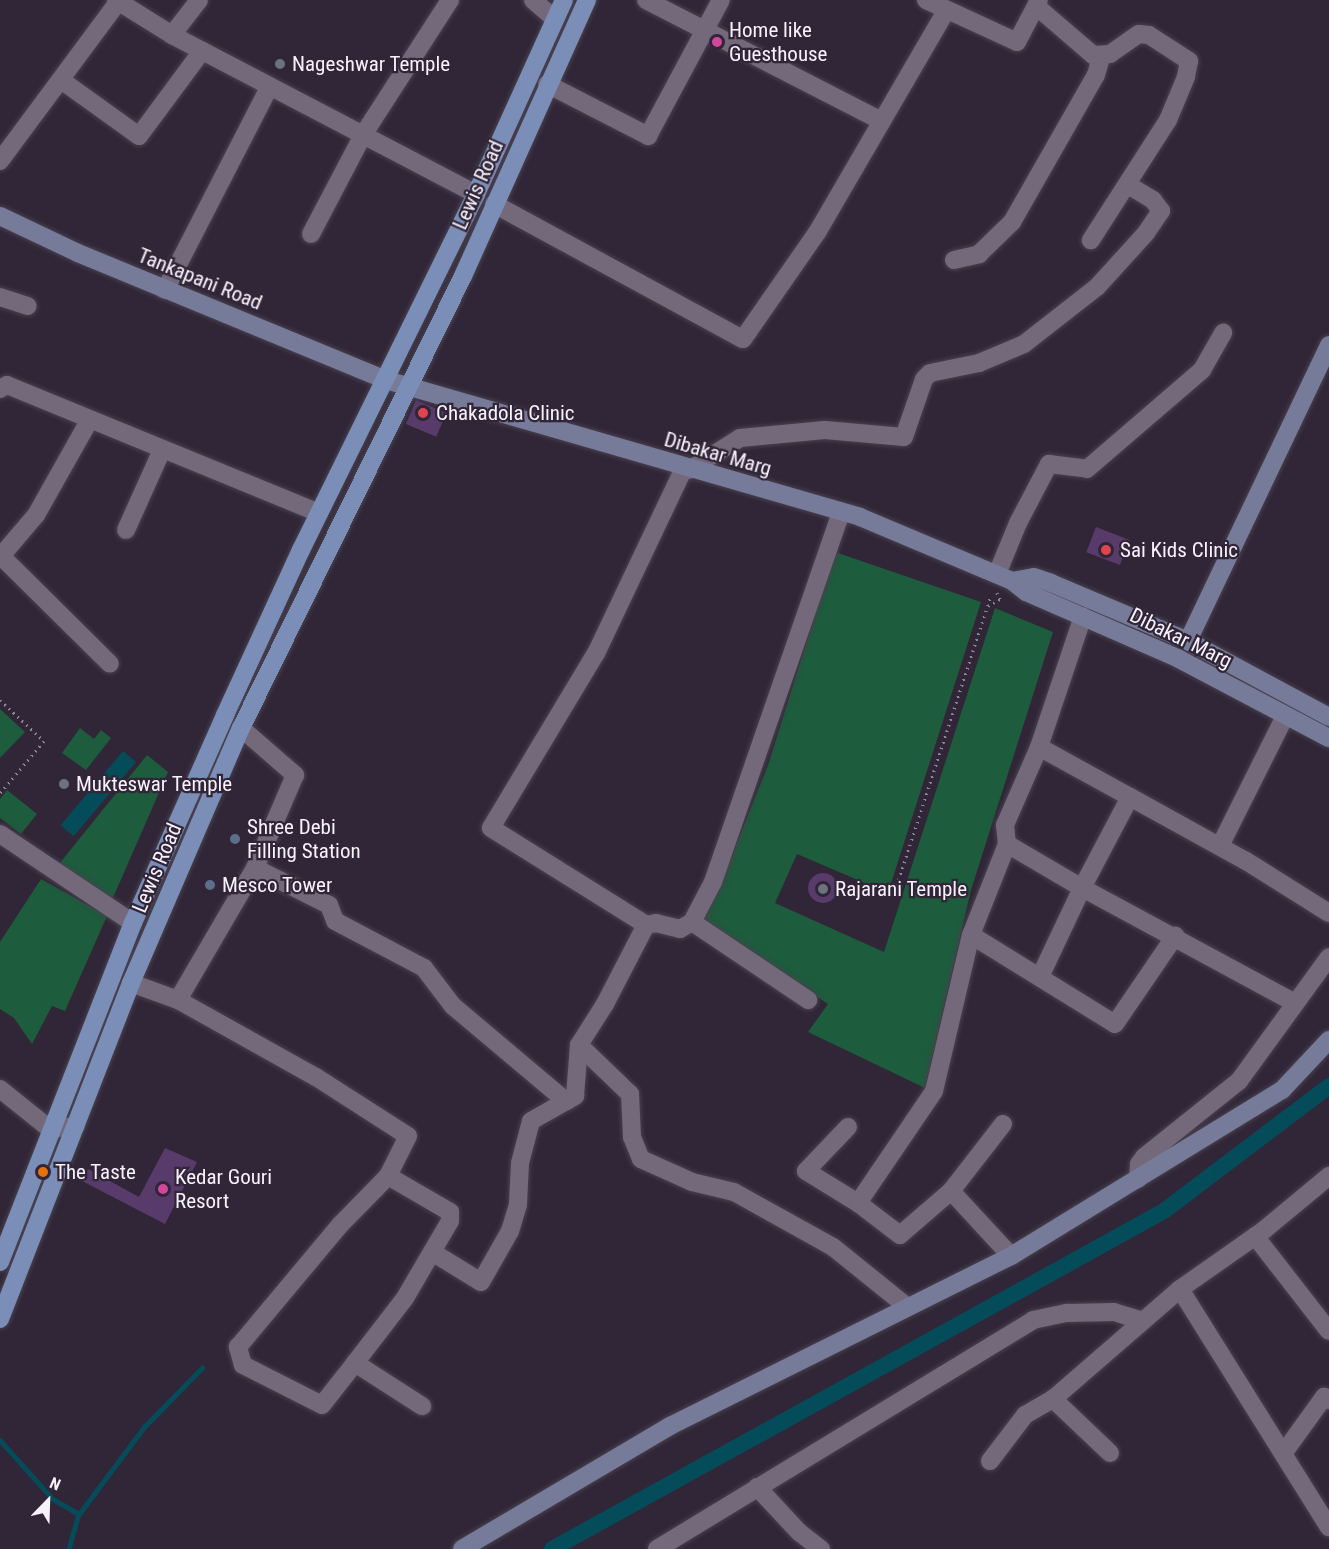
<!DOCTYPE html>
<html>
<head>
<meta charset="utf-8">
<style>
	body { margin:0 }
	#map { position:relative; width:1329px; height:1549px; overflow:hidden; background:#302637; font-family:"Roboto Condensed",sans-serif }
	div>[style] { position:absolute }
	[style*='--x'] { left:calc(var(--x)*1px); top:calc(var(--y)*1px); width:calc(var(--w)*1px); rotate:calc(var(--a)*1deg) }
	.green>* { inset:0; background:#1d5c3c }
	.water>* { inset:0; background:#054c5a; transform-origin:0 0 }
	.stream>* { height:4.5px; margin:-2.25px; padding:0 2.25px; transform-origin:2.25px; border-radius:2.25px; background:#054c5a }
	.canal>* { height:16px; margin:-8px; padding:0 8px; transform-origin:8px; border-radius:8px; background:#054c5a }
	.building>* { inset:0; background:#583b6a; transform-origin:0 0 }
	.round { border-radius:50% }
	.path>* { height:3px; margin-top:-1.5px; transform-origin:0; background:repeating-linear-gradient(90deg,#8f8795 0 1.5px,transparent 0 6px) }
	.roads { filter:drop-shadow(0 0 2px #49414f) drop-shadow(0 0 2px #49414f) }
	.street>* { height:18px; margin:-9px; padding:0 9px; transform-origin:9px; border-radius:9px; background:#74687b }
	.secondary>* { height:18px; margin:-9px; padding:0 9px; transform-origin:9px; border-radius:9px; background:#777b9a }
	.primary>* { height:18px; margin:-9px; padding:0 9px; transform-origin:9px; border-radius:9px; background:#7b8eb8 }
	.dots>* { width:16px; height:16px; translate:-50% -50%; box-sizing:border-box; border:3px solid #302637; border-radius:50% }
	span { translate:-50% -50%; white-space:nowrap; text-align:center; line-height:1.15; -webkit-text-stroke:4.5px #302637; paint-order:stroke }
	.poi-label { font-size:21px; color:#f7f1fc }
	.left { translate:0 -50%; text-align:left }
	.street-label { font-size:21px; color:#f7f1fc }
	.north { position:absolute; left:18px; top:1471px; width:60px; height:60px; -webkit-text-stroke:4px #302637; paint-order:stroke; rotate:23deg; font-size:16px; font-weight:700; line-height:24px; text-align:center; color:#f7f1fc }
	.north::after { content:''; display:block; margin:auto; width:21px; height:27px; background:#f7f1fc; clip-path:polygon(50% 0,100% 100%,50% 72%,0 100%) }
</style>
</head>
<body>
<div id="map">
	<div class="green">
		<i style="clip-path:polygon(835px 552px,981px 602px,888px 893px,797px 854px,775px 903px,884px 952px,995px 608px,1053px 632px,971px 890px,925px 1088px,808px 1032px,828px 1004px,702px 920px,716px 896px,768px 765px)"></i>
		<i style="clip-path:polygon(0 709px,25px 732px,0 758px)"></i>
		<i style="clip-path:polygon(80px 728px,94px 739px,101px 730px,111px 738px,86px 770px,62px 753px)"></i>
		<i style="clip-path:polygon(147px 755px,168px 772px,112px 900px,59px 864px)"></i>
		<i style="clip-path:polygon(7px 790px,37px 814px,21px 834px,0 818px,0 799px)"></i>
		<i style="clip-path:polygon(41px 879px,107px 916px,65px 1011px,52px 1006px,32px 1044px,14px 1018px,0 1009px,0 942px)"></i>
	</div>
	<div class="water">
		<i style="left:123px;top:751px;width:17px;height:97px;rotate:40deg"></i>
	</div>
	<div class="stream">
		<i style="--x:0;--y:1440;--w:79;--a:48.1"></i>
		<i style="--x:53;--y:1499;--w:30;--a:30"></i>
		<i style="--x:79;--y:1514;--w:36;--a:106"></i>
		<i style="--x:79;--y:1514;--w:109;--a:-53.2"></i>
		<i style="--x:144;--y:1427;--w:83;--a:-45.5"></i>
	</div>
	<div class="canal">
		<i style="--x:552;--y:1549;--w:699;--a:-28.91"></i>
		<i style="--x:1164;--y:1211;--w:207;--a:-37.1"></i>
	</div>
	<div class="building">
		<i style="left:416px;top:400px;width:33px;height:26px;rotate:23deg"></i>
		<i style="left:1096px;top:527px;width:36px;height:27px;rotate:21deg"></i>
		<i class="round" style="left:808px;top:873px;width:30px;height:30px"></i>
		<i style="clip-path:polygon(165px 1148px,197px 1162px,165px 1224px,82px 1181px,88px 1169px,139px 1197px)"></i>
	</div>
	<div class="path">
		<i style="--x:988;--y:606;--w:14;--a:-30"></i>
		<i style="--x:1000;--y:599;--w:7;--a:-117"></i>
		<i style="--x:0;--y:700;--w:60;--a:43"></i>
		<i style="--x:44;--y:741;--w:68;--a:130.2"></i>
		<i style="--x:893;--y:897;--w:317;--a:-72"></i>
	</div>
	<div class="roads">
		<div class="street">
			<i style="--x:116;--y:0;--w:66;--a:32"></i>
			<i style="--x:172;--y:35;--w:343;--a:27.6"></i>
			<i style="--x:533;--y:0;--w:29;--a:41"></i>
			<i style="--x:646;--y:0;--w:264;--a:27.2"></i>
			<i style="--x:926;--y:0;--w:100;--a:24.8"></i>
			<i style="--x:1017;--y:42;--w:47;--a:-62.4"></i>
			<i style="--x:1036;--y:6;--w:75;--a:40.7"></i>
			<i style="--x:1093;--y:55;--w:17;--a:-3"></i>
			<i style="--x:1110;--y:54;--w:35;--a:-35"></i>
			<i style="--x:1139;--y:34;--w:10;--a:6"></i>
			<i style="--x:1149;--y:35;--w:48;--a:33"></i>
			<i style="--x:1189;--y:61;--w:16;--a:101"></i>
			<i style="--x:1186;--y:77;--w:47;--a:112.7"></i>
			<i style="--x:1168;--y:120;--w:143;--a:122.7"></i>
			<i style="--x:172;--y:35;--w:44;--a:-52.4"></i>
			<i style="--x:61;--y:80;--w:96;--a:35.7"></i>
			<i style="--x:139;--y:136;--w:106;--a:-53.5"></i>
			<i style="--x:547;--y:84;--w:114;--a:27.2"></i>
			<i style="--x:648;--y:136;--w:154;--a:-61.8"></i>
			<i style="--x:0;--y:161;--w:199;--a:-53.4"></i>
			<i style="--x:494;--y:204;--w:283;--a:28.5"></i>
			<i style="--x:743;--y:339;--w:131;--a:-55.2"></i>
			<i style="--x:818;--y:231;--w:255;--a:-59.8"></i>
			<i style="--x:311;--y:234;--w:112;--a:-62.3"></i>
			<i style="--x:363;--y:135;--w:161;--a:-57.2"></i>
			<i style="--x:954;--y:260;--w:26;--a:-13"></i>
			<i style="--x:979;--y:254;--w:46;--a:-44.1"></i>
			<i style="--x:1012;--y:222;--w:169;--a:-60.3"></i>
			<i style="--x:1096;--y:75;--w:19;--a:-74"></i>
			<i style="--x:165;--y:290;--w:229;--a:-62.8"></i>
			<i style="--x:0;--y:297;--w:29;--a:18"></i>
			<i style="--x:0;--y:389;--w:8;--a:-30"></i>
			<i style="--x:7;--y:385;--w:337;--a:22.3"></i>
			<i style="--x:89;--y:421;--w:108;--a:119.4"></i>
			<i style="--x:36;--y:515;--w:54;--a:130.5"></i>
			<i style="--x:1;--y:556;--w:153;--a:44.7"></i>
			<i style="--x:684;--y:468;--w:205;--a:115.4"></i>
			<i style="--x:596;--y:653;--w:204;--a:121"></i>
			<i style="--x:491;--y:828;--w:183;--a:32"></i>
			<i style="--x:646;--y:925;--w:10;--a:-11"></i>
			<i style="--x:656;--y:923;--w:25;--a:14"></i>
			<i style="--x:680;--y:929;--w:14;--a:-30"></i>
			<i style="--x:692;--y:922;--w:140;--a:33.9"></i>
			<i style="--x:689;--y:470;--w:60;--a:-32.1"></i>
			<i style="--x:740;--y:438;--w:85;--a:-5.4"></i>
			<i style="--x:825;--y:430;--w:79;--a:5.1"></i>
			<i style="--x:904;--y:437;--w:61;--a:-71"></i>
			<i style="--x:924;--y:379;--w:8;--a:-45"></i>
			<i style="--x:930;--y:373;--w:50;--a:-11.5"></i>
			<i style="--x:979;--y:363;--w:49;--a:-22.9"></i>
			<i style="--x:1024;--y:344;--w:93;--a:-38"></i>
			<i style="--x:1097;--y:287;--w:73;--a:-47.8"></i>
			<i style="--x:1146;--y:233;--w:27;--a:-56"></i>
			<i style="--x:1161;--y:211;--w:14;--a:-126"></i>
			<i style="--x:1153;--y:200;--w:29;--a:-149"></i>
			<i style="--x:126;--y:530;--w:88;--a:-65.8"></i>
			<i style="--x:997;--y:574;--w:55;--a:-67.6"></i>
			<i style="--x:1018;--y:523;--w:67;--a:-62.3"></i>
			<i style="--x:1049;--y:464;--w:38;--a:7"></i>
			<i style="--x:1087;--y:469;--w:152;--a:-40.7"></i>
			<i style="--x:1202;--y:370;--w:43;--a:-60.4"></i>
			<i style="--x:241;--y:728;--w:72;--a:41"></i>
			<i style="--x:295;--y:775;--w:101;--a:113.3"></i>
			<i style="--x:255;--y:868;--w:153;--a:120.3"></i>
			<i style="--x:178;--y:1000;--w:158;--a:29.2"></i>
			<i style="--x:316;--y:1077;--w:109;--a:32.7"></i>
			<i style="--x:408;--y:1136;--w:45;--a:116.6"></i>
			<i style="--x:1039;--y:747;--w:104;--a:28.8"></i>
			<i style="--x:0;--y:834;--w:160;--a:33.8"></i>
			<i style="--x:1007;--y:844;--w:87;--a:30.4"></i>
			<i style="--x:1082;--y:888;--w:98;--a:115.3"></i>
			<i style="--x:1220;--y:846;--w:145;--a:-63.4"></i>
			<i style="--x:255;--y:868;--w:83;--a:26.6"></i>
			<i style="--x:329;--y:905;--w:17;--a:69"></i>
			<i style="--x:335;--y:921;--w:101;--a:27.8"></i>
			<i style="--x:424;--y:968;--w:48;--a:52.7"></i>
			<i style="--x:453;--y:1006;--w:148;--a:40.1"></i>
			<i style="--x:692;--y:922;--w:45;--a:-62.3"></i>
			<i style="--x:713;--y:882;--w:392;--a:-70.9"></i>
			<i style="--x:971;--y:935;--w:169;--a:31.7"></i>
			<i style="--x:1115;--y:1024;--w:107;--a:-55.7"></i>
			<i style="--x:131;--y:983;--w:50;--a:19.9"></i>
			<i style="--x:1295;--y:1003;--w:242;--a:-151.6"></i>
			<i style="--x:1082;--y:888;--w:103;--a:-62.2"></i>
			<i style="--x:1130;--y:797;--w:132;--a:28.9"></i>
			<i style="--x:1246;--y:861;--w:98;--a:32.1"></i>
			<i style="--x:579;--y:1045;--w:71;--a:43.9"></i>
			<i style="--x:630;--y:1094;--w:43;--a:87.3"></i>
			<i style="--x:632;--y:1137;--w:24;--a:68"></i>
			<i style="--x:641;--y:1159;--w:56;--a:24.3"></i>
			<i style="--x:692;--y:1182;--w:43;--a:13.4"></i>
			<i style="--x:734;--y:1192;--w:113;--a:29.1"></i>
			<i style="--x:833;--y:1247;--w:94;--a:38.9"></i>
			<i style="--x:0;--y:1089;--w:64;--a:38.7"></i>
			<i style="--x:50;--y:1129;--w:26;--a:-7"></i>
			<i style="--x:1003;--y:1124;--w:85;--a:127.8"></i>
			<i style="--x:951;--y:1191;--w:88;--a:47.3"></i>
			<i style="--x:848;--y:1127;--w:61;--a:133.7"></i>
			<i style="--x:806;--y:1171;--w:61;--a:31.6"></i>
			<i style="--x:388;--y:1176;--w:72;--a:30.1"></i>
			<i style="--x:450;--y:1212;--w:9;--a:90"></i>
			<i style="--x:450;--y:1221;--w:89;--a:120.3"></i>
			<i style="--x:405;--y:1298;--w:82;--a:127.6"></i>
			<i style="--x:355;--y:1363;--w:53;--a:128.2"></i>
			<i style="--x:322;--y:1405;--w:89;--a:-153.1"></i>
			<i style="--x:243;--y:1365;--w:19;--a:-106"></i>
			<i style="--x:238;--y:1347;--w:160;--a:-50.1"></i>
			<i style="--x:341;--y:1224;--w:67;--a:-45.6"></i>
			<i style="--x:1138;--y:1179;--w:15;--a:-86"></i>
			<i style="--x:1139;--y:1164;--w:9;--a:-54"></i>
			<i style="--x:1144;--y:1157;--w:122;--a:-38.7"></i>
			<i style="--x:1239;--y:1081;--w:153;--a:-54"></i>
			<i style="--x:951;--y:1191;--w:67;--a:139.2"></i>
			<i style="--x:900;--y:1235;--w:53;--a:-142.7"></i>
			<i style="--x:858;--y:1203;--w:135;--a:-55.8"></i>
			<i style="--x:934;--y:1091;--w:160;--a:-76.7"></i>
			<i style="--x:971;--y:935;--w:98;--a:-68.4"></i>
			<i style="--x:1007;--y:844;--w:19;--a:-96"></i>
			<i style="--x:1005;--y:825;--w:85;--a:-66.4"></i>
			<i style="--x:1039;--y:747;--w:138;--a:-71.4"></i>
			<i style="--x:1255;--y:1236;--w:120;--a:52.1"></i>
			<i style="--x:432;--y:1252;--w:57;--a:31.5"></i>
			<i style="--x:481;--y:1282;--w:59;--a:-60.4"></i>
			<i style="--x:510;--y:1231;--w:28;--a:-73"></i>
			<i style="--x:518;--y:1204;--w:41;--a:-87.2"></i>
			<i style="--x:520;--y:1163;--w:43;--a:-75.3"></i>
			<i style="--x:531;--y:1121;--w:51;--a:-29.6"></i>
			<i style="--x:575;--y:1096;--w:51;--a:-85.5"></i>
			<i style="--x:579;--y:1045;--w:49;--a:-57.6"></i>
			<i style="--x:605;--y:1004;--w:89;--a:-62.6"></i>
			<i style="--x:1180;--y:1289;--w:281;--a:58"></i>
			<i style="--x:355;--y:1363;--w:80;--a:32.7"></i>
			<i style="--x:1285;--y:1451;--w:67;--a:-54.2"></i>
			<i style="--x:1324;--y:1397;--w:6;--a:31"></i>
			<i style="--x:1110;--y:1453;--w:79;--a:-136.5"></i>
			<i style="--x:1053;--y:1399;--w:168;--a:-40.9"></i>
			<i style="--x:1180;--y:1289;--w:103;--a:-35.1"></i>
			<i style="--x:1264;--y:1230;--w:85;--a:-39.7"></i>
			<i style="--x:990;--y:1461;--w:58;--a:-52.7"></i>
			<i style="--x:1025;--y:1415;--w:32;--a:-30"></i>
			<i style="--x:757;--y:1487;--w:62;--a:47"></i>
			<i style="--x:799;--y:1532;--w:28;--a:38"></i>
			<i style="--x:657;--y:1549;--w:440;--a:-31.3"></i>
			<i style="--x:1033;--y:1320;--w:35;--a:-12"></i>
			<i style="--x:1067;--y:1313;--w:47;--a:-1.2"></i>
			<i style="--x:1114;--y:1312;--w:30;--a:17"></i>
		</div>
		<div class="secondary">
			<i style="--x:0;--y:216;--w:86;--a:25.4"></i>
			<i style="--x:78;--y:253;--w:333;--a:22.4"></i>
			<i style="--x:386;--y:380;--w:493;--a:16.1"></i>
			<i style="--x:860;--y:517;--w:165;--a:22.8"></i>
			<i style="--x:1012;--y:581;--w:18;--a:38"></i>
			<i style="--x:1026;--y:592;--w:167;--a:23.6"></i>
			<i style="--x:1179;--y:659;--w:170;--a:27.8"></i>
			<i style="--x:1012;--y:581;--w:22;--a:-10"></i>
			<i style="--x:1034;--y:577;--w:18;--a:19"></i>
			<i style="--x:1051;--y:583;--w:149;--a:22.9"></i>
			<i style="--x:1188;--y:641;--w:160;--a:28.3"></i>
			<i style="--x:1188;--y:641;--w:328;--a:-64.5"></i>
			<i style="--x:462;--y:1549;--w:242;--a:-30.6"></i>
			<i style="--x:670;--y:1426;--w:381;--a:-26.5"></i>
			<i style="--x:1011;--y:1256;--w:318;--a:-31.5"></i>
			<i style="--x:1282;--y:1090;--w:69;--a:-46.8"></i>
		</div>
		<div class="primary">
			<i style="--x:0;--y:1262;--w:364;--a:-68.6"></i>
			<i style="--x:133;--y:923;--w:227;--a:-66.1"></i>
			<i style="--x:225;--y:715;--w:182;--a:-65.3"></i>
			<i style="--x:301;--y:550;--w:397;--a:-63.8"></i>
			<i style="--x:476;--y:194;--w:213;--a:-65.6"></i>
			<i style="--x:0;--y:1319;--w:361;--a:-68.7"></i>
			<i style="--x:131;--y:983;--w:278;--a:-66.7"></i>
			<i style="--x:241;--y:728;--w:504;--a:-63.84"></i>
			<i style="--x:463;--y:276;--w:303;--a:-65.8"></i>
		</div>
	</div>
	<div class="dots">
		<i style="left:717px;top:42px;background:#d1479c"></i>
		<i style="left:280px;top:64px;background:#6b7280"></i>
		<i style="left:423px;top:413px;background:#e0444e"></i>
		<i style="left:1106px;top:550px;background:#e0444e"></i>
		<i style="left:64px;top:784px;background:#6b7280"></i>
		<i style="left:235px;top:839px;background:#5c6f8a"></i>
		<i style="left:210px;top:885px;background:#5c6f8a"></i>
		<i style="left:823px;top:889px;background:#6b7280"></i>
		<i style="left:43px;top:1172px;background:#e8710a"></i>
		<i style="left:163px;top:1189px;background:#d1479c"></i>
	</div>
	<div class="poi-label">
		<span class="left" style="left:729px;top:42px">Home like<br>Guesthouse</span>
		<span class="left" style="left:292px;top:64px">Nageshwar Temple</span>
		<span class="left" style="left:436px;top:413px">Chakadola Clinic</span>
		<span class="left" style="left:1120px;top:550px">Sai Kids Clinic</span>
		<span class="left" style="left:76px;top:784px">Mukteswar Temple</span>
		<span class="left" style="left:247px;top:839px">Shree Debi<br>Filling Station</span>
		<span class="left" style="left:222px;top:885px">Mesco Tower</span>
		<span class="left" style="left:835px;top:889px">Rajarani Temple</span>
		<span class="left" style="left:55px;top:1172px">The Taste</span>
		<span class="left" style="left:175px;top:1189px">Kedar Gouri<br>Resort</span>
	</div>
	<div class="street-label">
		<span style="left:478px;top:185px;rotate:-66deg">Lewis Road</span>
		<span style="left:200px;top:279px;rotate:22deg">Tankapani Road</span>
		<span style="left:718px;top:454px;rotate:16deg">Dibakar Marg</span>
		<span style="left:1181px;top:638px;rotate:26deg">Dibakar Marg</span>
		<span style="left:157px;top:868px;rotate:-67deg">Lewis Road</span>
	</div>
	<div class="north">N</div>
</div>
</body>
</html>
